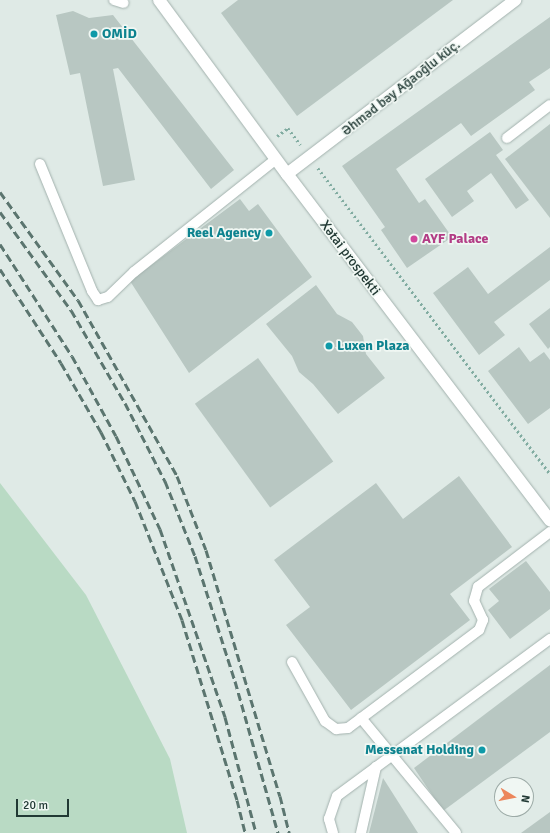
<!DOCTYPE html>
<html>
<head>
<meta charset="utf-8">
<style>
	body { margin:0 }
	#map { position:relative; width:550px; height:833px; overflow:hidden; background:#dfeae6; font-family:Signika,sans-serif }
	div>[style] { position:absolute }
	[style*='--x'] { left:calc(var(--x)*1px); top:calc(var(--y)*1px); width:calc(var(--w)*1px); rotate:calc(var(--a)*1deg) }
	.green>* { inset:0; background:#b9dac4 }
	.building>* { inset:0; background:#b8c7c2; transform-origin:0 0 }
	.path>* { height:2.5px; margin-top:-1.25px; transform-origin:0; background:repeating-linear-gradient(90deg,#81aca1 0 2px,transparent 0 5px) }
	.roads { filter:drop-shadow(0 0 1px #a2b1ad) drop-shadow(0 0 1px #a2b1ad) }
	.lane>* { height:10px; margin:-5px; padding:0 5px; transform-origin:5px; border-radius:5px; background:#fff }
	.secondary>* { height:12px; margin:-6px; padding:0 6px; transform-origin:6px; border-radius:6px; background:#fff }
	.rail>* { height:3px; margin-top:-1.5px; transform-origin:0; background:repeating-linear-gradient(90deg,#5b756f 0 8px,transparent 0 12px) }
	.dots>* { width:11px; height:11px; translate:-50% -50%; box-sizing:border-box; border:2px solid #f0f7f3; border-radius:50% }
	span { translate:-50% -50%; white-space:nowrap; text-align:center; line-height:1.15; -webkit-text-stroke:3.5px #f0f7f3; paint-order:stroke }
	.culture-label { font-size:14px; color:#0d838f; font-weight:700 }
	.left { translate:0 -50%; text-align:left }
	.right { translate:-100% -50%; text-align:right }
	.street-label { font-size:14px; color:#213934 }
	.hotel-label { font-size:14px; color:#b23c85; font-weight:700 }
	.north { position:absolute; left:494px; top:777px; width:40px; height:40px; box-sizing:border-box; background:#f0f7f3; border:1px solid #9daba7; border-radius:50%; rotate:100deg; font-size:11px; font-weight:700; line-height:16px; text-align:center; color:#213934 }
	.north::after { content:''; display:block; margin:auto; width:14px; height:18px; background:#ec865b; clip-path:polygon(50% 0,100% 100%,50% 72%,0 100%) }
	.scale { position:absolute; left:16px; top:799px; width:53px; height:18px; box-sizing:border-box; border:2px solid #213934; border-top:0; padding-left:5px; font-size:12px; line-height:14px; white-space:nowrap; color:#213934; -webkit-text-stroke:3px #f0f7f3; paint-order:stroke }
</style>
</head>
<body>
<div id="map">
	<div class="green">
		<i style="clip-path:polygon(0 483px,86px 595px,170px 759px,187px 833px,0 833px)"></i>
	</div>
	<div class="building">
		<i style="clip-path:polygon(238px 0,453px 0,297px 116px,221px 13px)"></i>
		<i style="clip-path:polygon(73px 11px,89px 18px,113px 15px,234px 170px,211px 189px,118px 68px,113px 69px,135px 180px,103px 186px,80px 73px,70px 75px,56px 15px)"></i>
		<i style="clip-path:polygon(550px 17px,550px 68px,529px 82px,535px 90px,471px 136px,461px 123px,396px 169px,419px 203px,425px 199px,452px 237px,407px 268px,381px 230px,385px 227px,342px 166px)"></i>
		<i style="clip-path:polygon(550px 124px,550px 218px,505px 159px)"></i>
		<i style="clip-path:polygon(490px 132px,503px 150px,496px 155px,529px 200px,516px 209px,491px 173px,467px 191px,474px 201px,452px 217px,425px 179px)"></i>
		<i style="clip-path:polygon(240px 199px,249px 211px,258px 204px,312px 277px,189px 373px,130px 281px)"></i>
		<i style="clip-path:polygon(550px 247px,550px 280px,494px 322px,505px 335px,479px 355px,433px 293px,468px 267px,488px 294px)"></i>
		<i style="clip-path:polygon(316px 285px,337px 314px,352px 322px,363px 336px,366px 354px,385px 378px,338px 414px,313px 384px,299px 372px,292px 356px,266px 324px)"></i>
		<i style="clip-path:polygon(550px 308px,550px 347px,548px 349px,529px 324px)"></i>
		<i style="clip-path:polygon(519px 347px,530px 362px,544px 352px,550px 360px,550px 408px,528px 424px,488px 371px)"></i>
		<i style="left:258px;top:358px;width:128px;height:78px;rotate:54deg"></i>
		<i style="clip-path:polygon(459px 476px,512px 547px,450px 594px,470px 620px,351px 710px,286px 625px,310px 607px,274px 560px,376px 483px,403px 519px)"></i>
		<i style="clip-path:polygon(526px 561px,550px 592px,550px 609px,510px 639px,488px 610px,499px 601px,489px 589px)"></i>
		<i style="clip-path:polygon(550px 665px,550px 732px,443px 811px,414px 768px)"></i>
		<i style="clip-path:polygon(383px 778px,418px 833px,369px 833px)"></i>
		<i style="clip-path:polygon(550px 812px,550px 833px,521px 833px)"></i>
	</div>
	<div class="path">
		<i style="--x:277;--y:136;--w:14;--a:-36"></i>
		<i style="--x:288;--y:128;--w:21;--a:53"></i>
		<i style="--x:318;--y:168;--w:384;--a:52.8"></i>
	</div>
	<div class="roads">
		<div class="lane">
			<i style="--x:114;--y:0;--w:10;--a:17"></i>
			<i style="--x:507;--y:138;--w:54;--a:-37.5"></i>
			<i style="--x:40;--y:164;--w:137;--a:67.7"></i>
			<i style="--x:92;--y:291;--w:11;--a:56"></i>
			<i style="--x:98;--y:300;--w:10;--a:-17"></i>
			<i style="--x:108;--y:297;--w:36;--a:-44"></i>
			<i style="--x:134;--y:272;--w:181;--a:-38.5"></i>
			<i style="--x:292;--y:662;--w:68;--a:60.8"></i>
			<i style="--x:325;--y:721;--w:14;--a:36"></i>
			<i style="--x:336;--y:729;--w:12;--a:-5"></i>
			<i style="--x:348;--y:728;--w:164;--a:-36.8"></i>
			<i style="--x:479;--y:630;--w:11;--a:-68"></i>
			<i style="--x:483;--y:620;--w:21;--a:-115"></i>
			<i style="--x:474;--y:601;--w:15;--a:-74"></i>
			<i style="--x:478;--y:587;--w:91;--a:-37.4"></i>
			<i style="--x:361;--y:718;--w:149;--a:50.4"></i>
			<i style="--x:333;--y:833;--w:15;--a:-106"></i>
			<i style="--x:329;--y:819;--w:24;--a:-71"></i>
			<i style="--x:337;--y:796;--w:265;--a:-36.4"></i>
			<i style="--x:361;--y:833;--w:68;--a:-77.2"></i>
		</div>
		<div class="secondary">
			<i style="--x:159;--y:0;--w:216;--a:53.7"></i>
			<i style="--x:287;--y:174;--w:435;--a:52.8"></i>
			<i style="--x:287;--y:174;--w:287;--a:-37.3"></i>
		</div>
	</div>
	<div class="rail">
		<i style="--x:0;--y:192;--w:133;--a:54.2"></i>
		<i style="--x:78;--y:300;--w:202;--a:60.6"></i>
		<i style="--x:177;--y:476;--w:79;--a:68.6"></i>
		<i style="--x:206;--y:550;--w:257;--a:73.3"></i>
		<i style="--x:280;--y:796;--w:38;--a:76"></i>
		<i style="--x:0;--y:212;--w:121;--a:54.1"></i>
		<i style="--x:71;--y:310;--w:108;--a:59.9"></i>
		<i style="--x:125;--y:403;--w:88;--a:62.9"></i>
		<i style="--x:165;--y:481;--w:81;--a:68.2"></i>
		<i style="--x:195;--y:556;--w:131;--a:72.3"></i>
		<i style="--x:235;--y:681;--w:158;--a:74.2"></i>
		<i style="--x:0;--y:244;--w:133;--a:57.3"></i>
		<i style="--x:72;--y:356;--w:91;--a:61.2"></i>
		<i style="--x:116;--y:436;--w:103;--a:64.7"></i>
		<i style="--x:160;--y:529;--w:199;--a:70.9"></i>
		<i style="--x:225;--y:717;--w:120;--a:75"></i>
		<i style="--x:0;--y:269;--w:112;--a:57"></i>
		<i style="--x:61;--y:363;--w:80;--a:59.9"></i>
		<i style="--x:101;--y:432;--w:77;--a:63.8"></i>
		<i style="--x:135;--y:501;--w:128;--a:68.4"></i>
		<i style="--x:182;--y:620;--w:188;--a:73"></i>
		<i style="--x:237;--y:800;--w:34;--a:76"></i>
	</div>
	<div class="dots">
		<i style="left:94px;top:34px;background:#0f9aa8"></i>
		<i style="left:269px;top:233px;background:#0f9aa8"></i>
		<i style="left:414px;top:239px;background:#d1479c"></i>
		<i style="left:329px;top:346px;background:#0f9aa8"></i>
		<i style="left:482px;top:750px;background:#0f9aa8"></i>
	</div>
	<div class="culture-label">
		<span class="left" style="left:102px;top:34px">OMİD</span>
		<span class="right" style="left:261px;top:233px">Reel Agency</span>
		<span class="left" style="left:337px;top:346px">Luxen Plaza</span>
		<span class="right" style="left:474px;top:750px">Messenat Holding</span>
	</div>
	<div class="street-label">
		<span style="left:401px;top:88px;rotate:-38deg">Əhməd bəy Ağaoğlu küç.</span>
		<span style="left:350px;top:258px;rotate:53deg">Xətai prospekti</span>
	</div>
	<div class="hotel-label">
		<span class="left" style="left:422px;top:239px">AYF Palace</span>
	</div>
	<div class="north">N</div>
	<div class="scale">20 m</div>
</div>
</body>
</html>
